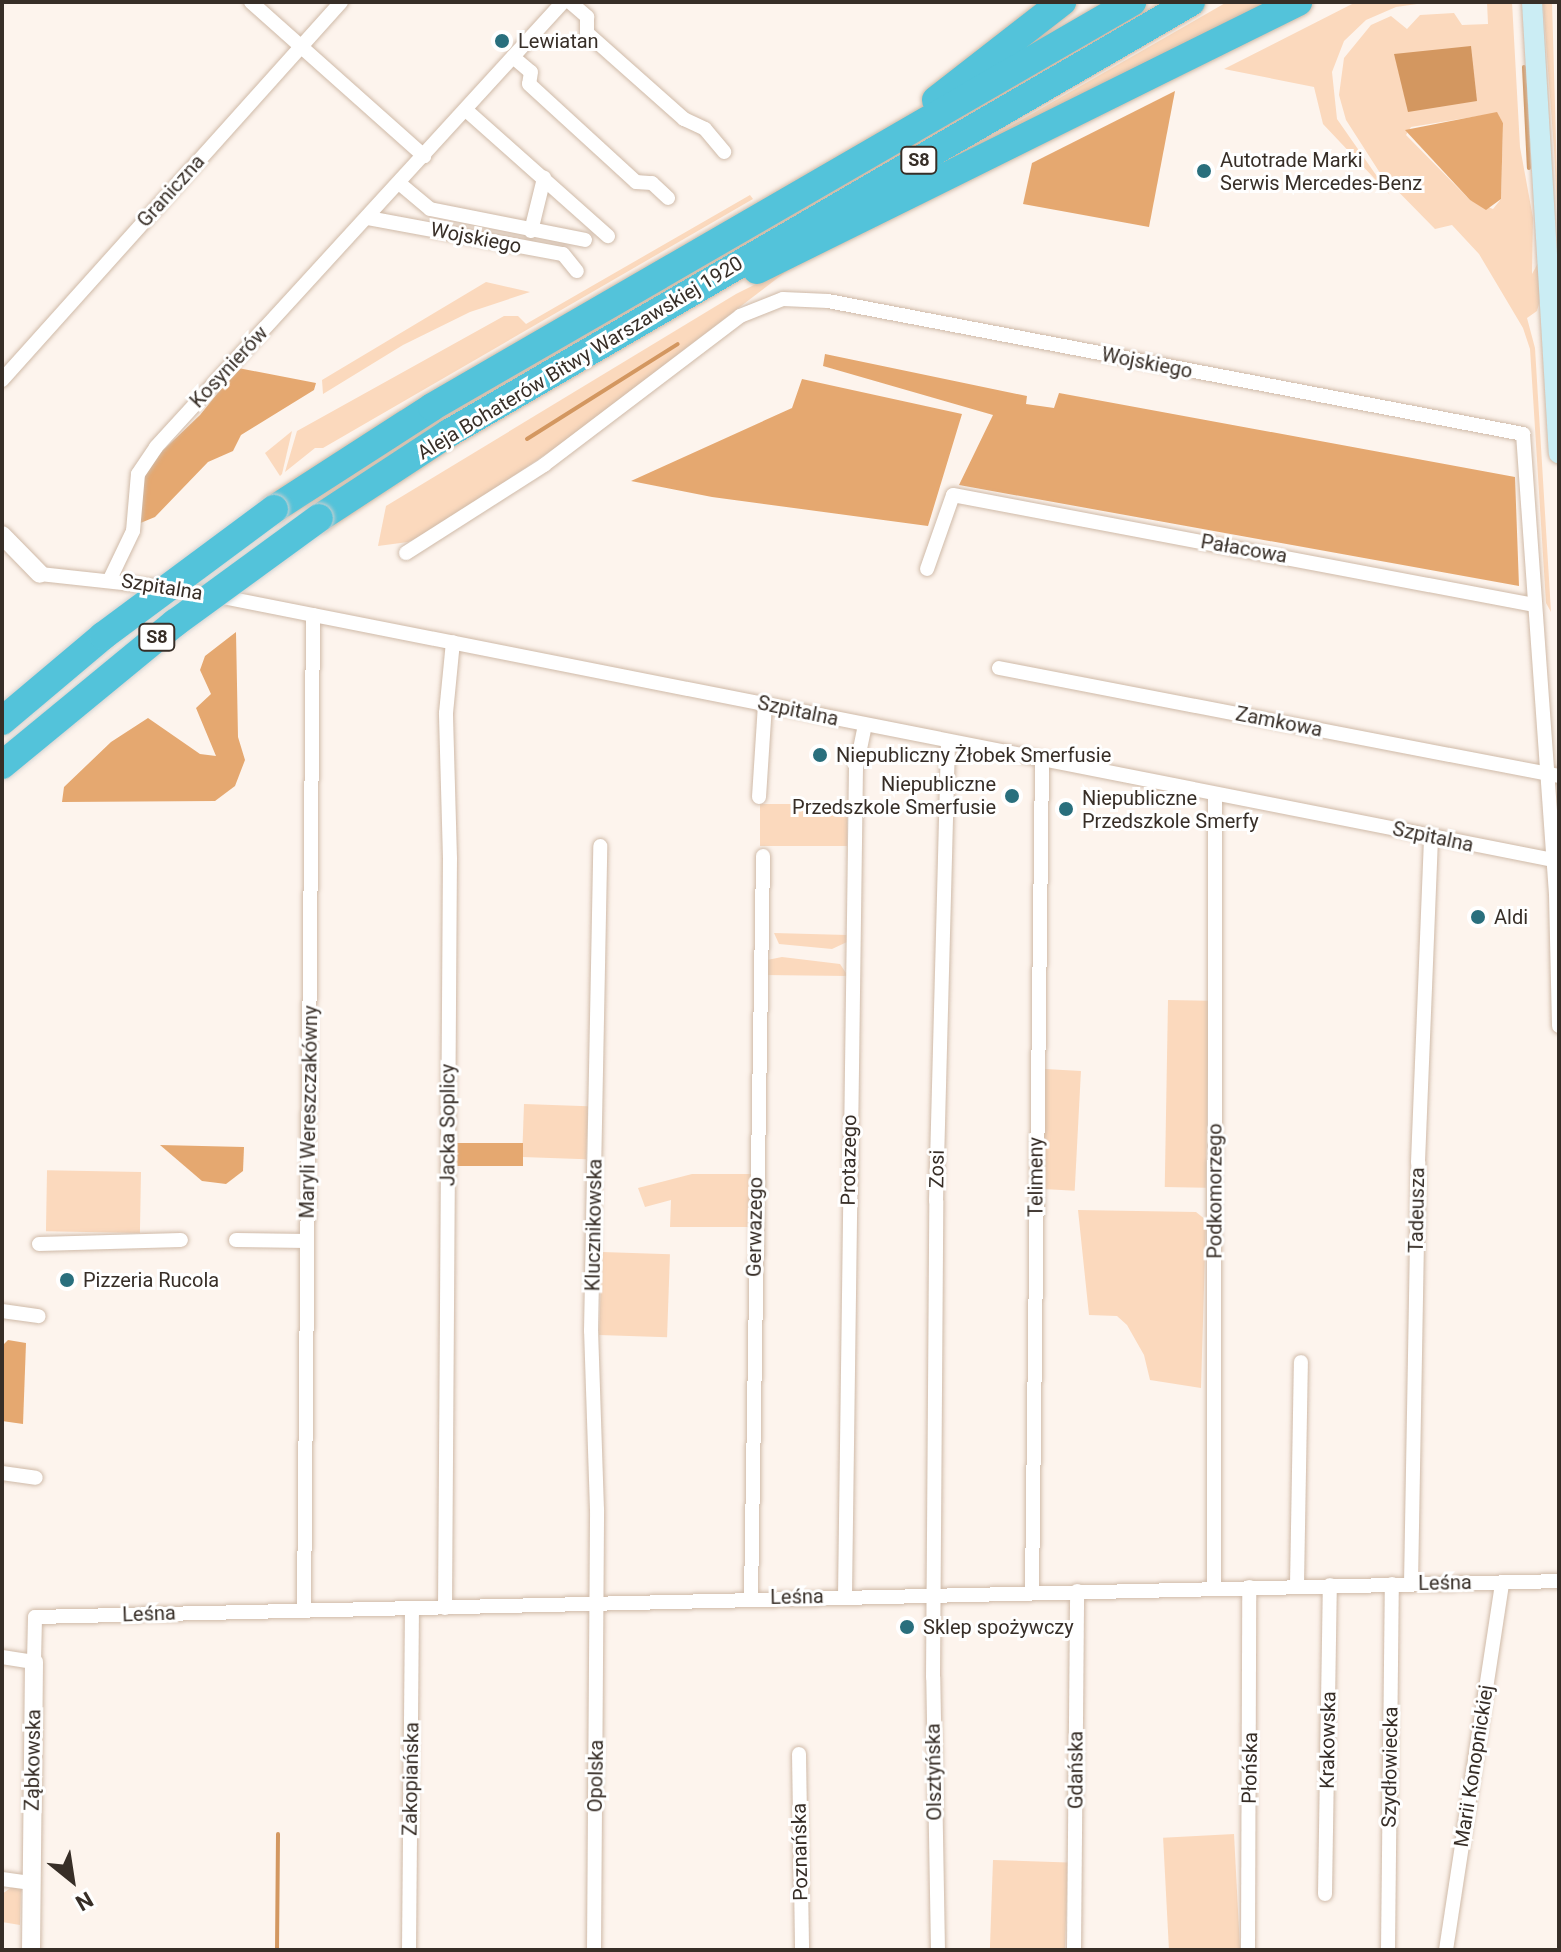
<!DOCTYPE html>
<html>
<head>
<meta charset="utf-8">
<style>
	body { margin:0 }
	#map { position:relative; width:1561px; height:1952px; overflow:hidden; background:#fdf4ed; font-family:Roboto,sans-serif }
	div>[style] { position:absolute }
	[style*='--x'] { left:calc(var(--x)*1px); top:calc(var(--y)*1px); width:calc(var(--w)*1px); rotate:calc(var(--a)*1deg) }
	.green>* { inset:0; background:#fbd9bd; transform-origin:0 0 }
	.forest>* { inset:0; background:#e5a870; transform-origin:0 0 }
	.water>* { inset:0; background:#d39760 }
	.stream>* { height:4px; margin:-2px; padding:0 2px; transform-origin:2px; border-radius:2px; background:#d39760 }
	.roads { filter:drop-shadow(0 0 2px #cfbaa8) drop-shadow(0 0 2px #cfbaa8) }
	.minor>* { height:14px; margin:-7px; padding:0 7px; transform-origin:7px; border-radius:7px; background:#fff }
	.tertiary>* { height:18px; margin:-9px; padding:0 9px; transform-origin:9px; border-radius:9px; background:#fff }
	.secondary>* { height:20px; margin:-10px; padding:0 10px; transform-origin:10px; border-radius:10px; background:#cbedf4 }
	.motorway>* { height:28px; margin:-14px; padding:0 14px; transform-origin:14px; border-radius:14px; background:#53c3da }
	.bridges { filter:drop-shadow(0 0 2px #d3d1cf) drop-shadow(0 0 2px #d3d1cf) }
	.motorway-bridge>* { height:28px; margin:-14px; padding:0 14px; transform-origin:14px; border-radius:14px; background:#53c3da }
	.dots>* { width:22px; height:22px; translate:-50% -50%; box-sizing:border-box; border:4px solid #fff; border-radius:50% }
	span { translate:-50% -50%; white-space:nowrap; text-align:center; line-height:1.15; -webkit-text-stroke:6px #fff; paint-order:stroke }
	.shield-label span { padding:2px 6px; background:#fff; border:2px solid; border-radius:6px; -webkit-text-stroke-width:0 }
	.shield-label { font-size:18px; color:#372e27; font-weight:700 }
	.poi-label { font-size:20px; color:#372e27 }
	.left { translate:0 -50%; text-align:left }
	.right { translate:-100% -50%; text-align:right }
	.street-label { font-size:20px; color:#372e27 }
	.frame { position:absolute; inset:0; border:4px solid #372e27; pointer-events:none }
	.north { position:absolute; left:32px; top:1840px; width:80px; height:80px; -webkit-text-stroke:6px #fff; paint-order:stroke; rotate:150deg; font-size:22px; font-weight:700; line-height:32px; text-align:center; color:#372e27 }
	.north::after { content:''; display:block; margin:auto; width:28px; height:36px; background:#372e27; clip-path:polygon(50% 0,100% 100%,50% 72%,0 100%) }
</style>
</head>
<body>
<div id="map">
	<div class="green">
		<i style="clip-path:polygon(1227px 2px,1277px 2px,880px 201px)"></i>
		<i style="clip-path:polygon(1356px 2px,1431px 2px,1396px 7px,1366px 20px,1344px 41px,1332px 72px,1337px 119px,1390px 195px,1323px 124px,1314px 87px,1224px 69px)"></i>
		<i style="clip-path:polygon(evenodd,1487px 2px,1512px 2px,1520px 147px,1533px 218px,1532px 274px,1538px 263px,1541px 297px,1537px 311px,1527px 318px,1535px 348px,1551px 612px,1546px 603px,1530px 349px,1523px 328px,1479px 254px,1452px 225px,1435px 229px,1380px 173px,1346px 120px,1339px 95px,1344px 58px,1371px 25px,1391px 16px,1407px 29px,1420px 15px,1454px 13px,1462px 25px,1488px 24px,1487px 2px,1497px 113px,1503px 123px,1501px 199px,1493px 209px,1470px 200px,1406px 135px,1411px 127px,1497px 113px)"></i>
		<i style="clip-path:polygon(1543px 2px,1552px 2px,1559px 245px,1554px 150px)"></i>
		<i style="clip-path:polygon(750px 195px,753px 199px,323px 448px,315px 448px,285px 472px,297px 431px,504px 316px,518px 316px,526px 324px)"></i>
		<i style="clip-path:polygon(796px 264px,558px 446px,433px 530px,408px 542px,378px 546px,386px 506px,736px 294px)"></i>
		<i style="clip-path:polygon(486px 282px,530px 292px,470px 312px,403px 345px,323px 394px,322px 380px)"></i>
		<i style="clip-path:polygon(292px 431px,282px 474px,280px 476px,265px 453px)"></i>
		<i style="left:760px;top:804px;width:87px;height:42px"></i>
		<i style="clip-path:polygon(774px 933px,847px 935px,847px 942px,832px 949px,779px 944px)"></i>
		<i style="clip-path:polygon(782px 957px,840px 964px,848px 976px,764px 975px,767px 960px)"></i>
		<i style="left:1168px;top:1000px;width:41px;height:187px;rotate:1deg"></i>
		<i style="left:1045px;top:1069px;width:36px;height:120px;rotate:3deg"></i>
		<i style="left:524px;top:1104px;width:64px;height:53px;rotate:2deg"></i>
		<i style="left:141px;top:1172px;width:61px;height:94px;rotate:91deg"></i>
		<i style="clip-path:polygon(692px 1174px,751px 1174px,752px 1227px,670px 1227px,671px 1200px,645px 1207px,638px 1188px)"></i>
		<i style="clip-path:polygon(1078px 1210px,1196px 1212px,1206px 1220px,1201px 1388px,1150px 1380px,1144px 1355px,1127px 1325px,1117px 1316px,1089px 1315px)"></i>
		<i style="left:602px;top:1252px;width:68px;height:83px;rotate:2deg"></i>
		<i style="left:1234px;top:1834px;width:116px;height:71px;rotate:87deg"></i>
		<i style="left:993px;top:1860px;width:75px;height:90px;rotate:2deg"></i>
		<i style="clip-path:polygon(12px 1887px,21px 1888px,20px 1925px,2px 1922px,2px 1894px)"></i>
	</div>
	<div class="forest">
		<i style="clip-path:polygon(1175px 91px,1149px 227px,1023px 204px,1032px 163px)"></i>
		<i style="clip-path:polygon(1497px 112px,1503px 123px,1501px 199px,1486px 210px,1470px 200px,1405px 130px)"></i>
		<i style="clip-path:polygon(825px 354px,1027px 396px,1026px 404px,1054px 408px,1059px 393px,1515px 477px,1519px 586px,959px 485px,993px 415px,823px 366px)"></i>
		<i style="clip-path:polygon(238px 368px,316px 383px,314px 390px,241px 435px,233px 451px,208px 462px,155px 517px,138px 524px,142px 479px,151px 462px,200px 415px)"></i>
		<i style="clip-path:polygon(802px 379px,962px 414px,928px 526px,712px 497px,631px 481px,792px 408px)"></i>
		<i style="clip-path:polygon(236px 632px,238px 737px,245px 760px,235px 786px,215px 801px,62px 802px,64px 787px,111px 742px,148px 718px,200px 754px,216px 756px,196px 708px,211px 694px,200px 670px,205px 656px)"></i>
		<i style="left:455px;top:1143px;width:68px;height:23px"></i>
		<i style="clip-path:polygon(160px 1145px,244px 1147px,243px 1171px,226px 1184px,202px 1181px)"></i>
		<i style="clip-path:polygon(8px 1340px,26px 1343px,23px 1424px,2px 1421px,2px 1346px)"></i>
	</div>
	<div class="water">
		<i style="clip-path:polygon(1471px 46px,1477px 101px,1408px 112px,1394px 54px)"></i>
	</div>
	<div class="stream">
		<i style="--x:1524;--y:67;--w:101;--a:87.2"></i>
		<i style="--x:527;--y:439;--w:178;--a:-32.2"></i>
		<i style="--x:277;--y:1950;--w:116;--a:-89.5"></i>
	</div>
	<div class="roads">
		<div class="minor">
			<i style="--x:251;--y:2;--w:232;--a:41.7"></i>
			<i style="--x:570;--y:2;--w:23;--a:41"></i>
			<i style="--x:587;--y:17;--w:16;--a:90"></i>
			<i style="--x:587;--y:33;--w:130;--a:41.6"></i>
			<i style="--x:684;--y:119;--w:23;--a:25"></i>
			<i style="--x:705;--y:129;--w:30;--a:50"></i>
			<i style="--x:513;--y:57;--w:23;--a:40"></i>
			<i style="--x:531;--y:72;--w:12;--a:99"></i>
			<i style="--x:529;--y:84;--w:145;--a:42.5"></i>
			<i style="--x:636;--y:182;--w:16;--a:4"></i>
			<i style="--x:652;--y:183;--w:22;--a:43"></i>
			<i style="--x:466;--y:110;--w:190;--a:41.6"></i>
			<i style="--x:399;--y:183;--w:40;--a:40"></i>
			<i style="--x:430;--y:209;--w:158;--a:11.3"></i>
			<i style="--x:368;--y:218;--w:198;--a:10.5"></i>
			<i style="--x:563;--y:254;--w:22;--a:51"></i>
			<i style="--x:531;--y:231;--w:55;--a:-76.2"></i>
			<i style="--x:2;--y:380;--w:508;--a:-48.11"></i>
			<i style="--x:406;--y:553;--w:164;--a:-32.5"></i>
			<i style="--x:544;--y:465;--w:246;--a:-37.2"></i>
			<i style="--x:740;--y:316;--w:46;--a:-21.6"></i>
			<i style="--x:783;--y:299;--w:45;--a:2.5"></i>
			<i style="--x:828;--y:301;--w:708;--a:10.83"></i>
			<i style="--x:1523;--y:434;--w:461;--a:85.9"></i>
			<i style="--x:1556;--y:894;--w:132;--a:88.7"></i>
			<i style="--x:927;--y:569;--w:78;--a:-70.6"></i>
			<i style="--x:953;--y:495;--w:591;--a:10.72"></i>
			<i style="--x:40;--y:574;--w:148;--a:6.2"></i>
			<i style="--x:187;--y:590;--w:1392;--a:11.18"></i>
			<i style="--x:110;--y:579;--w:53;--a:-64.4"></i>
			<i style="--x:133;--y:531;--w:57;--a:-85"></i>
			<i style="--x:138;--y:474;--w:32;--a:-56"></i>
			<i style="--x:156;--y:447;--w:603;--a:-47.55"></i>
			<i style="--x:999;--y:668;--w:570;--a:10.92"></i>
			<i style="--x:759;--y:797;--w:93;--a:-86.3"></i>
			<i style="--x:236;--y:1240;--w:71;--a:0.8"></i>
			<i style="--x:39;--y:1244;--w:142;--a:-1.6"></i>
			<i style="--x:2;--y:1311;--w:37;--a:8"></i>
			<i style="--x:2;--y:1473;--w:34;--a:8"></i>
			<i style="--x:1411;--y:1584;--w:422;--a:-89"></i>
			<i style="--x:1418;--y:1162;--w:327;--a:-87.7"></i>
			<i style="--x:1297;--y:1585;--w:223;--a:-89"></i>
			<i style="--x:1214;--y:1587;--w:792;--a:-89.93"></i>
			<i style="--x:1032;--y:1591;--w:829;--a:-89.31"></i>
			<i style="--x:845;--y:1596;--w:828;--a:-89.24"></i>
			<i style="--x:856;--y:768;--w:44;--a:-78.2"></i>
			<i style="--x:751;--y:1598;--w:742;--a:-89.07"></i>
			<i style="--x:445;--y:1608;--w:749;--a:-89.62"></i>
			<i style="--x:450;--y:859;--w:146;--a:-91.6"></i>
			<i style="--x:446;--y:713;--w:71;--a:-84.4"></i>
			<i style="--x:304;--y:1609;--w:994;--a:-89.48"></i>
			<i style="--x:2;--y:1657;--w:32;--a:9"></i>
			<i style="--x:34;--y:1662;--w:45;--a:-88.7"></i>
			<i style="--x:35;--y:1617;--w:1524;--a:-1.35"></i>
			<i style="--x:799;--y:1754;--w:196;--a:89.1"></i>
			<i style="--x:2;--y:1879;--w:30;--a:8"></i>
			<i style="--x:1325;--y:1894;--w:309;--a:-89.1"></i>
			<i style="--x:409;--y:1950;--w:342;--a:-89.5"></i>
			<i style="--x:594;--y:1950;--w:440;--a:-89.6"></i>
			<i style="--x:597;--y:1510;--w:179;--a:-91.9"></i>
			<i style="--x:591;--y:1331;--w:485;--a:-88.9"></i>
			<i style="--x:938;--y:1950;--w:273;--a:-91"></i>
			<i style="--x:933;--y:1677;--w:476;--a:-89.6"></i>
			<i style="--x:936;--y:1201;--w:458;--a:-88.5"></i>
			<i style="--x:1074;--y:1950;--w:359;--a:-89.5"></i>
			<i style="--x:1248;--y:1950;--w:363;--a:-89.8"></i>
			<i style="--x:1388;--y:1950;--w:366;--a:-89.4"></i>
			<i style="--x:1446;--y:1950;--w:372;--a:-81.3"></i>
		</div>
		<div class="tertiary">
			<i style="--x:2;--y:535;--w:54;--a:45.7"></i>
			<i style="--x:31;--y:1950;--w:288;--a:-89.4"></i>
		</div>
		<div class="secondary">
			<i style="--x:1532;--y:2;--w:452;--a:86.6"></i>
		</div>
		<div class="motorway">
			<i style="--x:936;--y:100;--w:160;--a:-37.9"></i>
			<i style="--x:757;--y:270;--w:604;--a:-26.35"></i>
			<i style="--x:274;--y:509;--w:188;--a:-32.8"></i>
			<i style="--x:432;--y:407;--w:809;--a:-30.05"></i>
			<i style="--x:319;--y:518;--w:155;--a:-33.2"></i>
			<i style="--x:449;--y:433;--w:858;--a:-30.15"></i>
		</div>
	</div>
	<div class="bridges">
		<div class="motorway-bridge">
			<i style="--x:2;--y:721;--w:132;--a:-40.1"></i>
			<i style="--x:103;--y:636;--w:213;--a:-36.6"></i>
			<i style="--x:2;--y:765;--w:224;--a:-39.4"></i>
			<i style="--x:175;--y:623;--w:178;--a:-36.1"></i>
		</div>
	</div>
	<div class="dots">
		<i style="left:502px;top:41px;background:#296f7d"></i>
		<i style="left:1204px;top:171px;background:#296f7d"></i>
		<i style="left:820px;top:755px;background:#296f7d"></i>
		<i style="left:1012px;top:796px;background:#296f7d"></i>
		<i style="left:1066px;top:809px;background:#296f7d"></i>
		<i style="left:1478px;top:917px;background:#296f7d"></i>
		<i style="left:67px;top:1280px;background:#296f7d"></i>
		<i style="left:907px;top:1627px;background:#296f7d"></i>
	</div>
	<div class="shield-label">
		<span style="left:919px;top:160px">S8</span>
		<span style="left:157px;top:637px">S8</span>
	</div>
	<div class="poi-label">
		<span class="left" style="left:518px;top:41px">Lewiatan</span>
		<span class="left" style="left:1220px;top:172px">Autotrade Marki<br>Serwis Mercedes-Benz</span>
		<span class="left" style="left:836px;top:755px">Niepubliczny Żłobek Smerfusie</span>
		<span class="right" style="left:996px;top:796px">Niepubliczne<br>Przedszkole Smerfusie</span>
		<span class="left" style="left:1082px;top:810px">Niepubliczne<br>Przedszkole Smerfy</span>
		<span class="left" style="left:1494px;top:917px">Aldi</span>
		<span class="left" style="left:83px;top:1280px">Pizzeria Rucola</span>
		<span class="left" style="left:923px;top:1627px">Sklep spożywczy</span>
	</div>
	<div class="street-label">
		<span style="left:171px;top:191px;rotate:-48deg">Graniczna</span>
		<span style="left:476px;top:238px;rotate:11deg">Wojskiego</span>
		<span style="left:580px;top:358px;rotate:-31deg">Aleja Bohaterów Bitwy Warszawskiej 1920</span>
		<span style="left:1147px;top:363px;rotate:11deg">Wojskiego</span>
		<span style="left:229px;top:367px;rotate:-47deg">Kosynierów</span>
		<span style="left:1244px;top:549px;rotate:10deg">Pałacowa</span>
		<span style="left:162px;top:587px;rotate:9deg">Szpitalna</span>
		<span style="left:798px;top:711px;rotate:12deg">Szpitalna</span>
		<span style="left:1279px;top:722px;rotate:11deg">Zamkowa</span>
		<span style="left:1433px;top:837px;rotate:12deg">Szpitalna</span>
		<span style="left:309px;top:1112px;rotate:-89deg">Maryli Wereszczakówny</span>
		<span style="left:448px;top:1125px;rotate:-90deg">Jacka Soplicy</span>
		<span style="left:849px;top:1160px;rotate:-89deg">Protazego</span>
		<span style="left:937px;top:1169px;rotate:-89deg">Zosi</span>
		<span style="left:1036px;top:1177px;rotate:-90deg">Telimeny</span>
		<span style="left:1215px;top:1191px;rotate:-90deg">Podkomorzego</span>
		<span style="left:1417px;top:1210px;rotate:-89deg">Tadeusza</span>
		<span style="left:594px;top:1225px;rotate:-89deg">Klucznikowska</span>
		<span style="left:755px;top:1227px;rotate:-89deg">Gerwazego</span>
		<span style="left:1445px;top:1583px;rotate:-1deg">Leśna</span>
		<span style="left:797px;top:1597px;rotate:-1deg">Leśna</span>
		<span style="left:149px;top:1614px;rotate:-2deg">Leśna</span>
		<span style="left:1328px;top:1740px;rotate:-89deg">Krakowska</span>
		<span style="left:33px;top:1760px;rotate:-89deg">Ząbkowska</span>
		<span style="left:1474px;top:1766px;rotate:-81deg">Marii Konopnickiej</span>
		<span style="left:1390px;top:1767px;rotate:-89deg">Szydłowiecka</span>
		<span style="left:1250px;top:1768px;rotate:-89deg">Płońska</span>
		<span style="left:1076px;top:1770px;rotate:-90deg">Gdańska</span>
		<span style="left:934px;top:1772px;rotate:-91deg">Olsztyńska</span>
		<span style="left:596px;top:1776px;rotate:-89deg">Opolska</span>
		<span style="left:411px;top:1779px;rotate:-89deg">Zakopiańska</span>
		<span style="left:800px;top:1852px;rotate:-91deg">Poznańska</span>
	</div>
	<div class="frame"></div>
	<div class="north">N</div>
</div>
</body>
</html>
